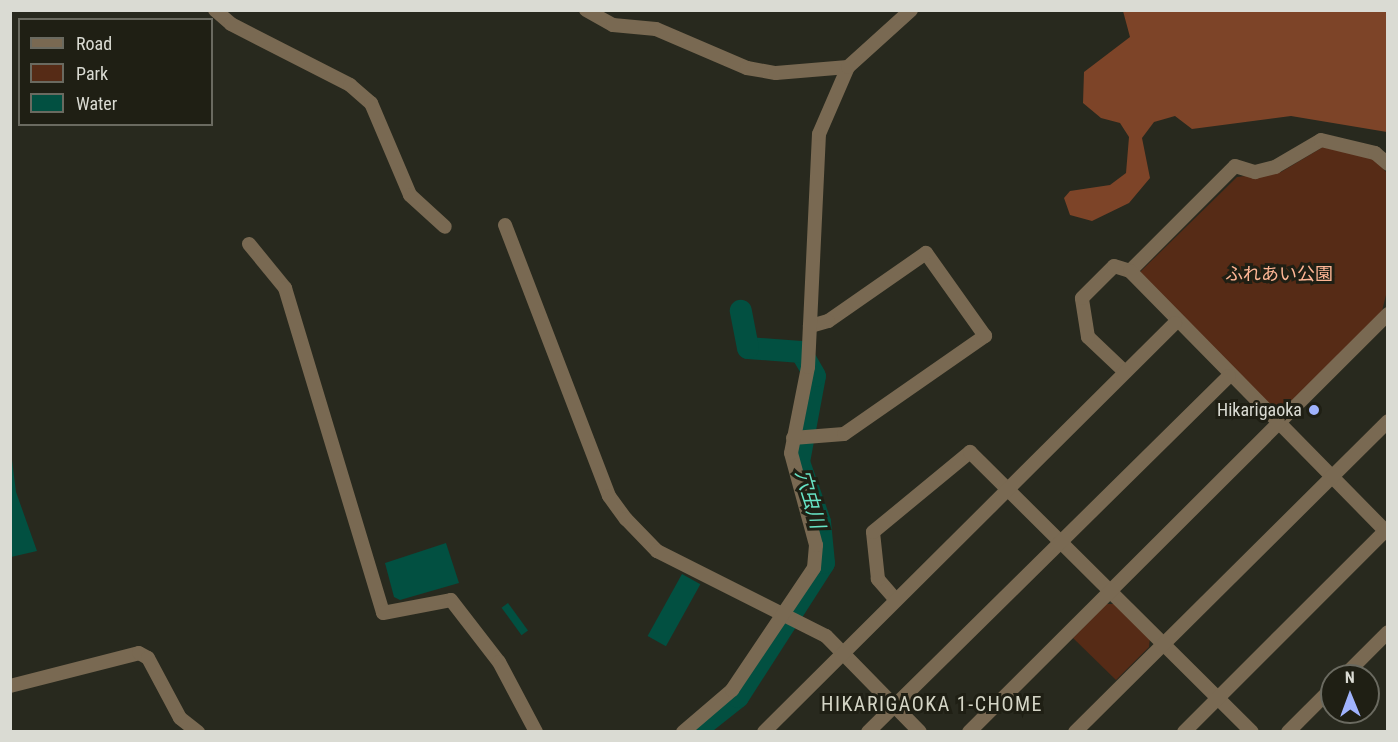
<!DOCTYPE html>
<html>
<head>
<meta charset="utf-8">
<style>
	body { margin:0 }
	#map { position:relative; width:1398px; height:742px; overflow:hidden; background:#28291e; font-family:"Roboto Condensed","Noto Sans JP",sans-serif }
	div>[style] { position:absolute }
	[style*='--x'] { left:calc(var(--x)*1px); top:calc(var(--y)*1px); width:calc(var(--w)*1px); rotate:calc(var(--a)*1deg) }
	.green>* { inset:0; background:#562b16 }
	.forest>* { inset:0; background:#7d4428 }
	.water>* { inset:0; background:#025041; transform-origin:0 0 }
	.river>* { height:22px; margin:-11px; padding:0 11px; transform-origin:11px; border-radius:11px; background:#025041 }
	.minor>* { height:14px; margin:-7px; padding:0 7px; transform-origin:7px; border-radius:7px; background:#796952 }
	.dots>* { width:16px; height:16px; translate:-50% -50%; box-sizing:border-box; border:3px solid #1f1f14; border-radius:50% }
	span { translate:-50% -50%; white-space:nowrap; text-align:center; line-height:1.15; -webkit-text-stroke:6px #1f1f14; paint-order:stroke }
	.park-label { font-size:18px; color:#feb695 }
	.poi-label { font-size:18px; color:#dadbd3 }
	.right { translate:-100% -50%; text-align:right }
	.water-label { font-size:20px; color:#67e3c5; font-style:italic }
	.neighbourhood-label { font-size:20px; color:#d4d5c6; letter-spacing:1.5px }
	.frame { position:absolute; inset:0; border:12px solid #dadbd3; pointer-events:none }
	.legend { position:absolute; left:18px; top:18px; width:195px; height:108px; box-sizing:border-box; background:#1f1f14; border:2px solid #6a6a60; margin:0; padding:8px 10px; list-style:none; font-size:18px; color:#dadbd3 }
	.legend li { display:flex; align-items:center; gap:12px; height:30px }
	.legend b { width:30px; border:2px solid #6a6a60 }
	.north { position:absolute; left:1320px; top:664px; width:60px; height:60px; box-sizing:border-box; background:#1f1f14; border:2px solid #6a6a60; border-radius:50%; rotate:359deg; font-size:16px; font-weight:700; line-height:24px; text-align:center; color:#dadbd3 }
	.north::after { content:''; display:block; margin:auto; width:21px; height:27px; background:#a0b3fd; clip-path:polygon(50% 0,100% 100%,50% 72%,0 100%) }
</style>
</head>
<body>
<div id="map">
	<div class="green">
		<i style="clip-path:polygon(1323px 147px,1374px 159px,1387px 173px,1388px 287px,1382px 311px,1283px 410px,1273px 411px,1140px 272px,1237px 177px,1281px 172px)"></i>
		<i style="clip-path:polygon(1106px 604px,1117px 604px,1150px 637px,1149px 647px,1116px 680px,1073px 638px)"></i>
	</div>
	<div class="forest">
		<i style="clip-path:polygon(1123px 11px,1387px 11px,1387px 132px,1291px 116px,1192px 129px,1175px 116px,1154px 122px,1142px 138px,1150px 178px,1129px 203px,1092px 221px,1070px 215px,1064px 198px,1070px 191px,1110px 185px,1126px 173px,1129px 137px,1120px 123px,1101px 118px,1083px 103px,1084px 72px,1130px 37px)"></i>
	</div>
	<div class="water">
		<i style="clip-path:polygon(11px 452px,16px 492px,37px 551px,11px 557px)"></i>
		<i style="clip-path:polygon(446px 543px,459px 583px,400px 600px,394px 597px,385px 563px)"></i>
		<i style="left:682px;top:574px;width:21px;height:71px;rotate:29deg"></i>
		<i style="left:508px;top:603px;width:34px;height:8px;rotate:54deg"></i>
	</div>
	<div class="river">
		<i style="--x:694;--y:732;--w:56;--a:-38.5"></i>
		<i style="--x:738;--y:697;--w:159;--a:-57.3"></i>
		<i style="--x:824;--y:563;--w:41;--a:-95.6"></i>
		<i style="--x:820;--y:522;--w:64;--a:-109.3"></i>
		<i style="--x:799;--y:462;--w:87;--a:-79.5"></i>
		<i style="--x:815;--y:376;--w:28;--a:-120"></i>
		<i style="--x:801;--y:352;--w:53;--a:-175.7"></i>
		<i style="--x:748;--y:348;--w:38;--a:-101"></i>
	</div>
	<div class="minor">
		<i style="--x:215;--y:10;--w:21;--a:41"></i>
		<i style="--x:231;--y:24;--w:134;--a:27.1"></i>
		<i style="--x:350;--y:85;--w:28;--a:41"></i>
		<i style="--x:371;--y:103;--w:100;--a:67"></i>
		<i style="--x:410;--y:195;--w:47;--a:42.4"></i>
		<i style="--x:586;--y:10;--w:31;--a:29"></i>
		<i style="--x:613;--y:25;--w:43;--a:5.3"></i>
		<i style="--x:656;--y:29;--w:99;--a:23.2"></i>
		<i style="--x:747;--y:68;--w:29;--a:10"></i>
		<i style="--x:776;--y:73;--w:72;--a:-4.8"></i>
		<i style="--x:505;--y:225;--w:290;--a:69"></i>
		<i style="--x:609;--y:496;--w:29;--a:54"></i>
		<i style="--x:626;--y:519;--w:45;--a:45.9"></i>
		<i style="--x:657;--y:551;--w:189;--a:26.7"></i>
		<i style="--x:826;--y:636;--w:134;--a:45.6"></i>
		<i style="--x:249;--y:244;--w:57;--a:50.7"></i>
		<i style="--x:285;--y:288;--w:339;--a:73.2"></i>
		<i style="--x:383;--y:613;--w:69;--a:-10.8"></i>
		<i style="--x:451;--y:600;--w:78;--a:52.3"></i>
		<i style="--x:499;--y:662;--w:79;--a:62.1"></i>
		<i style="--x:1130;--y:271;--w:148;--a:-45"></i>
		<i style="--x:1235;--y:166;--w:21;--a:17"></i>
		<i style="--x:1255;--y:172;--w:21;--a:-14"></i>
		<i style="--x:1275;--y:167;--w:53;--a:-30.4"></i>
		<i style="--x:1321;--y:140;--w:56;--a:13.5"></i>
		<i style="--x:1375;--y:153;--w:17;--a:40"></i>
		<i style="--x:1125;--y:372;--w:51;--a:-136.6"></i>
		<i style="--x:1088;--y:337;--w:39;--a:-99"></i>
		<i style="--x:1082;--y:298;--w:45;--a:-45"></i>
		<i style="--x:1114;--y:266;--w:17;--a:17"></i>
		<i style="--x:1130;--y:271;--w:368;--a:45.5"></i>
		<i style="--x:793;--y:438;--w:51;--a:-4.5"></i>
		<i style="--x:844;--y:434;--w:172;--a:-34.8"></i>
		<i style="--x:985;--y:336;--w:102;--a:-125.4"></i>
		<i style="--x:926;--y:253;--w:119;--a:145.2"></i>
		<i style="--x:828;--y:321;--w:19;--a:164"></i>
		<i style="--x:896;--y:600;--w:28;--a:-131"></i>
		<i style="--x:878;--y:579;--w:47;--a:-96.1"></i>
		<i style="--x:873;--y:532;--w:126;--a:-39.5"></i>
		<i style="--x:970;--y:452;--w:397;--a:44.8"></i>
		<i style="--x:1344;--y:676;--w:62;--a:-45"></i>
		<i style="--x:10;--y:686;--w:133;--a:-14.3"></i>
		<i style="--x:139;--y:653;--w:10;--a:29"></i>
		<i style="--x:148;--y:658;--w:68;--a:61.9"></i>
		<i style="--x:180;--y:718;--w:23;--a:38"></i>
		<i style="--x:683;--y:732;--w:65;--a:-40.6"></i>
		<i style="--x:732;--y:690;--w:147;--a:-56.1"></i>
		<i style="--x:814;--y:568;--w:23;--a:-85"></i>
		<i style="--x:816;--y:545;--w:95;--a:-105.2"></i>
		<i style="--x:791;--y:453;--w:88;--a:-78.8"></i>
		<i style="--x:808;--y:367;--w:233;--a:-87.3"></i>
		<i style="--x:819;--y:134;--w:73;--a:-66.6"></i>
		<i style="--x:848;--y:67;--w:85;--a:-42.1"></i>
		<i style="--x:764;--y:732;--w:580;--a:-44.86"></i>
		<i style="--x:868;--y:732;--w:507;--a:-44.6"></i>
		<i style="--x:969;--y:732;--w:592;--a:-44.93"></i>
		<i style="--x:1075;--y:732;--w:441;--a:-44.8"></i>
		<i style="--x:1184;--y:732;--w:288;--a:-45"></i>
		<i style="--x:1288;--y:732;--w:62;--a:-45"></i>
	</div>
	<div class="dots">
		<i style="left:1314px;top:410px;background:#a0b3fd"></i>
	</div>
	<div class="park-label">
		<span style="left:1279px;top:274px">ふれあい公園</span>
	</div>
	<div class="poi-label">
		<span class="right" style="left:1302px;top:410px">Hikarigaoka</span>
	</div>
	<div class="water-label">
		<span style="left:810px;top:499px;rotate:74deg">穴虫川</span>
	</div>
	<div class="neighbourhood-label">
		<span style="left:932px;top:704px">HIKARIGAOKA 1-CHOME</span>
	</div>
	<div class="frame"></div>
	<ul class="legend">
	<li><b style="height:8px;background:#796952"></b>Road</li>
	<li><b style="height:16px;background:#562b16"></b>Park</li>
	<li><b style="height:16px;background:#025041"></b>Water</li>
	</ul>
	<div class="north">N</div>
</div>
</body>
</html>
